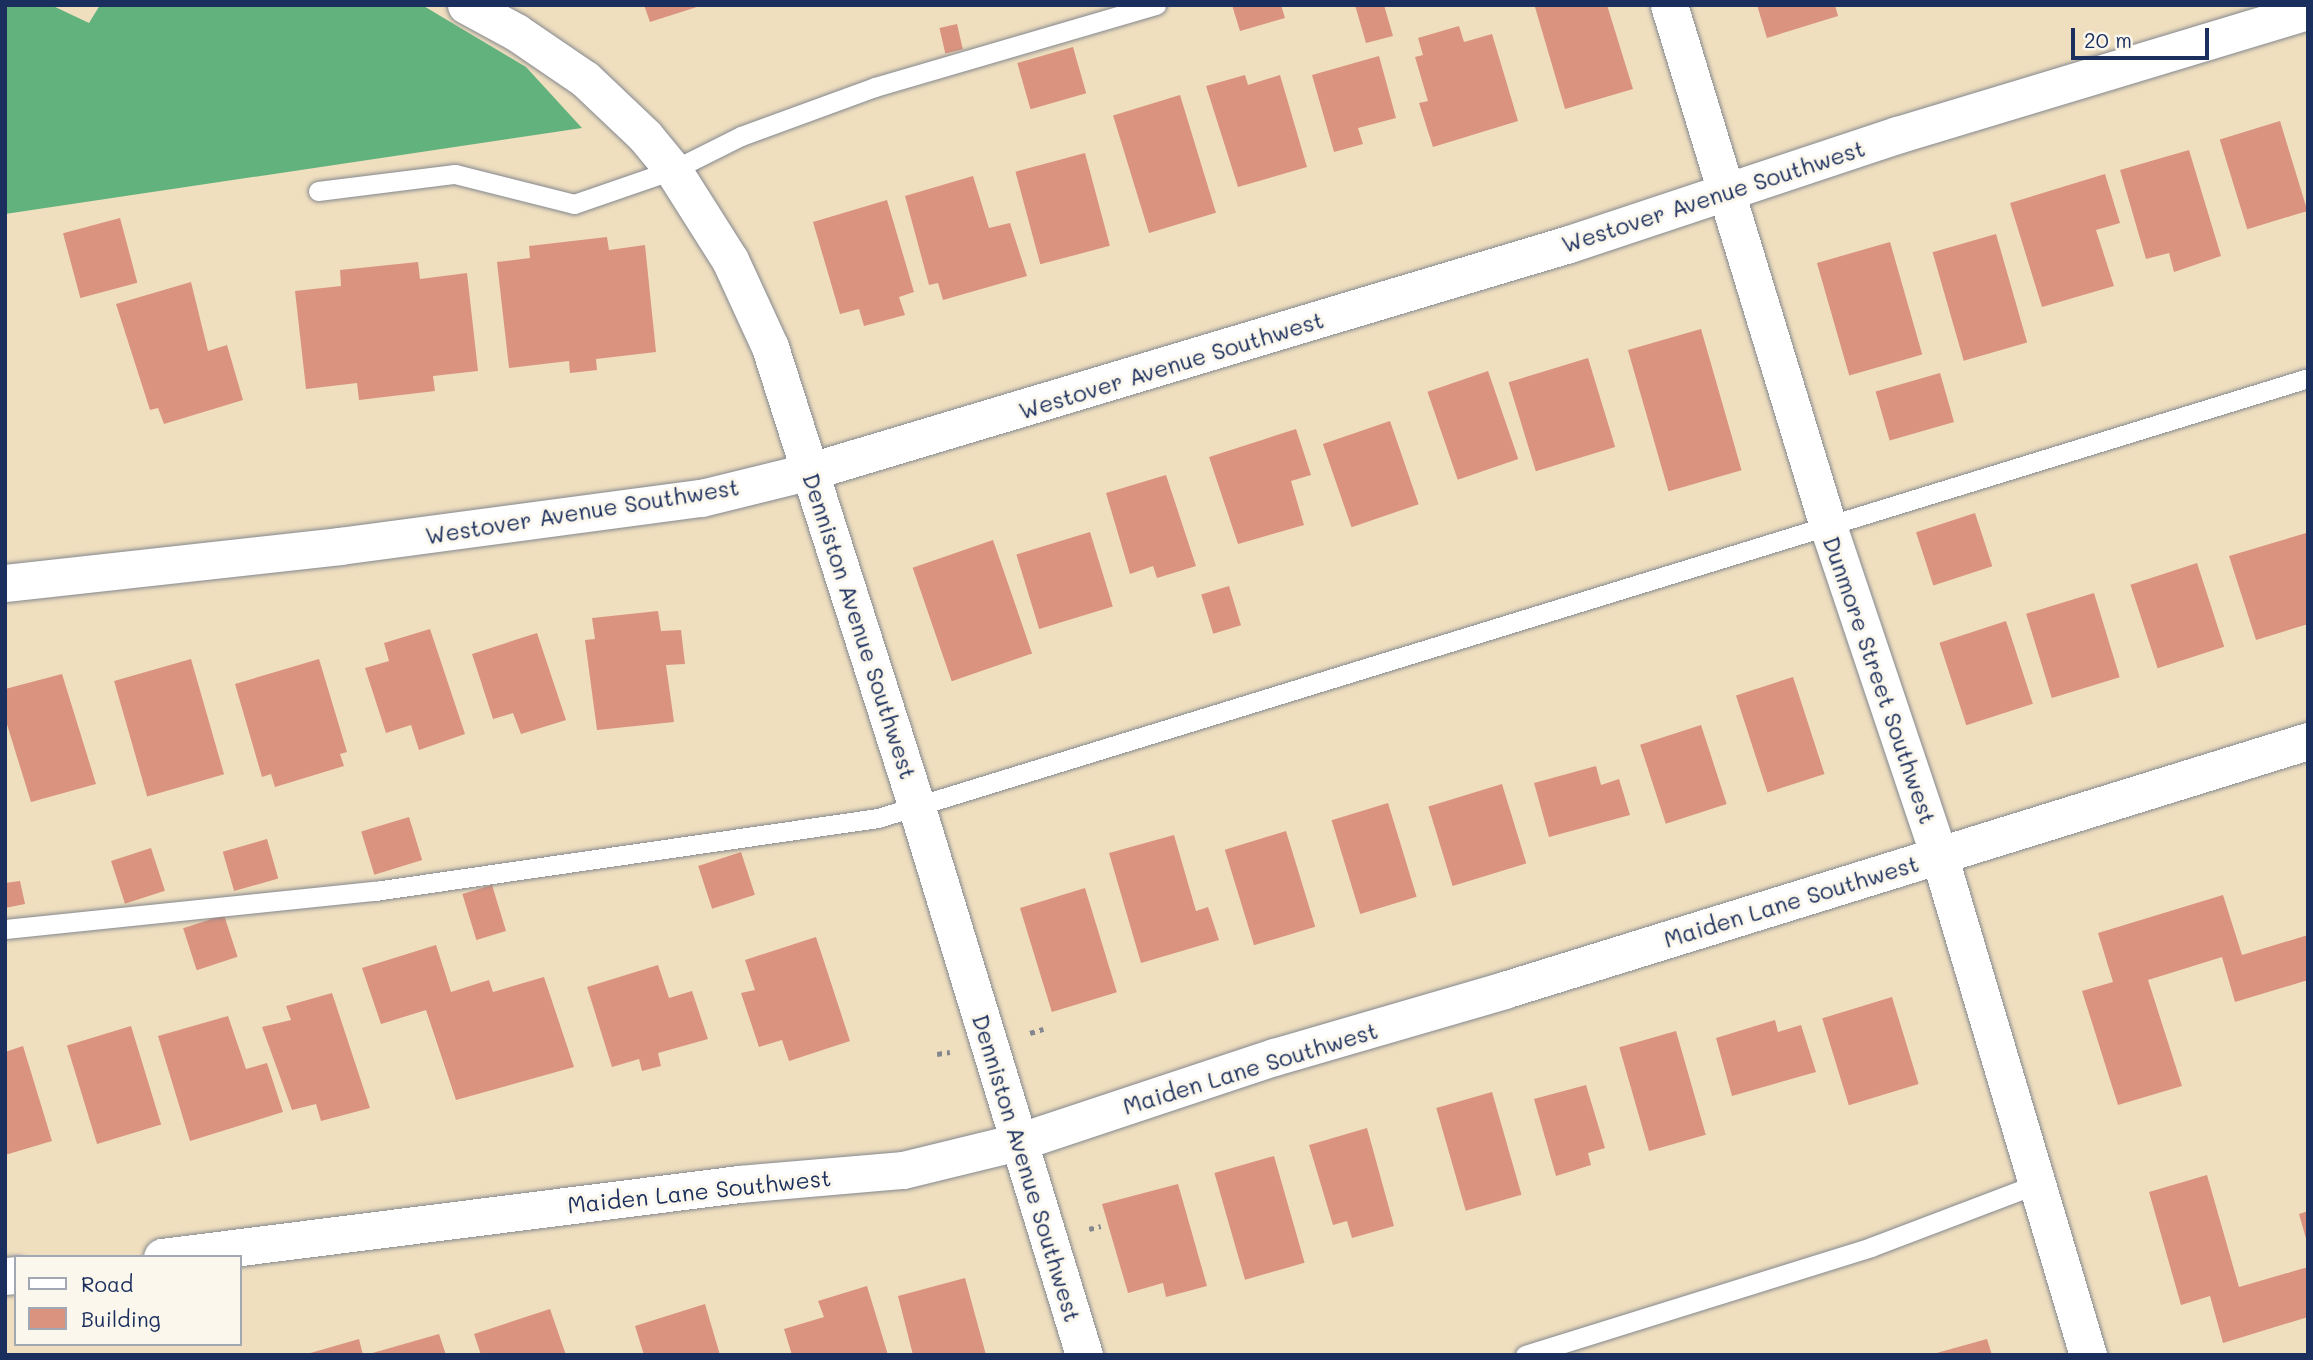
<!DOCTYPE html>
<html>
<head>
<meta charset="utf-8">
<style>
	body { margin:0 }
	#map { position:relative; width:2313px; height:1360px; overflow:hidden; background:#efdfbf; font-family:Mali,sans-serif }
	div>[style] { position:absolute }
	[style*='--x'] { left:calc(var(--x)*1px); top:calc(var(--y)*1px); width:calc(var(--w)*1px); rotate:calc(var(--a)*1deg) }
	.forest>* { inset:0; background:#62b27e }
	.building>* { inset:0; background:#da937e; transform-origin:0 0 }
	.path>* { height:4.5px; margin-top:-2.25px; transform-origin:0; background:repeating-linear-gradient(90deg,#85878e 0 5px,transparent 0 10px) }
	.roads { filter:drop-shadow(0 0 2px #85878e) drop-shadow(0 0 2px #85878e) }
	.lane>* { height:19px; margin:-9.5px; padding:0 9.5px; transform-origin:9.5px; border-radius:9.5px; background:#fff }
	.street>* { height:37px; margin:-18.5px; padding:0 18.5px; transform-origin:18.5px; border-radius:18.5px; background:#fff }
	span { translate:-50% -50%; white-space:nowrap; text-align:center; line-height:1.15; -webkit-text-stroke:6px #fbf7ec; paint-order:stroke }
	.street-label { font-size:23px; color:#1b2f5e }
	.frame { position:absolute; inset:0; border:7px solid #1b2f5e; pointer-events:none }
	.legend { position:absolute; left:14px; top:1255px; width:228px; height:91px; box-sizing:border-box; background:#fbf7ec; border:2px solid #a1a7b3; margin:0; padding:9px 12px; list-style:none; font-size:21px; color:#1b2f5e }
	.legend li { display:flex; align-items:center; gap:14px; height:35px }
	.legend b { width:35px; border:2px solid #a1a7b3 }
	.scale { position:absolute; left:2071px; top:28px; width:138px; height:32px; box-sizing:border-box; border:4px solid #1b2f5e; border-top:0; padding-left:9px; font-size:21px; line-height:24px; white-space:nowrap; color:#1b2f5e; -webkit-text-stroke:5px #fbf7ec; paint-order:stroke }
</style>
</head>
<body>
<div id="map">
	<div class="forest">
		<i style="clip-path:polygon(5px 5px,51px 5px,89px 23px,100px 5px,422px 5px,526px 67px,582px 128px,5px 214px)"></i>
	</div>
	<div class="building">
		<i style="clip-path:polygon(644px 5px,700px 5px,700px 6px,650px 22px)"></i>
		<i style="clip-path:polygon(1232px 5px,1281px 5px,1285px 18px,1240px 31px)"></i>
		<i style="clip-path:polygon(1355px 5px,1384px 5px,1393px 36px,1366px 43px)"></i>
		<i style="clip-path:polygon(1541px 5px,1607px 5px,1633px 89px,1565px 109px,1535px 7px)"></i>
		<i style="clip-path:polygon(1757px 5px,1835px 5px,1838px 16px,1767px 38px)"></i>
		<i style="left:957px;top:24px;width:26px;height:18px;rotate:77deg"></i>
		<i style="clip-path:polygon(1459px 26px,1464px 42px,1492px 34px,1518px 121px,1433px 147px,1419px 103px,1428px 101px,1415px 57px,1423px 55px,1418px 38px)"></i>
		<i style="left:1073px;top:47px;width:48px;height:58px;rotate:74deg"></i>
		<i style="clip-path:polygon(1379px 56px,1396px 118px,1358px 128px,1363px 144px,1334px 152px,1312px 75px)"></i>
		<i style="clip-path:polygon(1245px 75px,1248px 85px,1280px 75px,1307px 167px,1238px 187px,1206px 86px)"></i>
		<i style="left:1180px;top:95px;width:123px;height:70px;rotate:73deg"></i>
		<i style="left:2280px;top:121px;width:94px;height:63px;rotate:73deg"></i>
		<i style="clip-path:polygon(2189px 150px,2221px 256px,2174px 272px,2169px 253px,2146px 259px,2120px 170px)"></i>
		<i style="left:1085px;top:153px;width:96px;height:72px;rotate:75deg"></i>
		<i style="clip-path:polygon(2105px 174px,2120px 223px,2096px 230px,2114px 286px,2042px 307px,2010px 203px)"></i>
		<i style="clip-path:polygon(973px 176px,989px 228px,1010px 223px,1027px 276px,943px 300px,938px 283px,929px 285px,905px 196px)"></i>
		<i style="clip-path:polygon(887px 200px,914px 292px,899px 297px,905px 315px,864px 326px,859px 309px,840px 314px,813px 222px)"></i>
		<i style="left:120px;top:218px;width:67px;height:59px;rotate:75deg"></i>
		<i style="left:1996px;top:234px;width:113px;height:66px;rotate:74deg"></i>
		<i style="clip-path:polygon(607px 237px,609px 250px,645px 245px,656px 352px,596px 359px,597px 370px,570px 373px,569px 361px,509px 368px,497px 262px,530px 258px,529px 246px)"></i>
		<i style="left:1890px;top:242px;width:117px;height:76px;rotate:74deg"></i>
		<i style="clip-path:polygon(418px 262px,420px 279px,467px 273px,478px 371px,433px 376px,435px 391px,359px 400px,357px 383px,306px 389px,295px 291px,341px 286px,340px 270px)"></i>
		<i style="clip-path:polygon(191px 282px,208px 351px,227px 345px,243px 400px,164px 424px,158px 408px,150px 410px,116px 304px)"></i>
		<i style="left:1701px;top:329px;width:147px;height:76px;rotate:74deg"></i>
		<i style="left:1588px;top:358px;width:93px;height:83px;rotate:73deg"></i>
		<i style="left:1488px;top:371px;width:93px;height:64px;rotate:71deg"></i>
		<i style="left:1940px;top:373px;width:51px;height:67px;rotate:74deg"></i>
		<i style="left:1390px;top:421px;width:88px;height:71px;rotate:71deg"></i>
		<i style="clip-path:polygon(1296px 429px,1311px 475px,1291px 481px,1304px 525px,1238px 544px,1209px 457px)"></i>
		<i style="clip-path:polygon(1166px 475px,1196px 566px,1157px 578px,1153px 566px,1130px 574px,1106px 493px)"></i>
		<i style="left:1975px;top:513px;width:56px;height:62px;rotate:72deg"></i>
		<i style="left:1090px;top:532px;width:78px;height:77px;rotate:73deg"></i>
		<i style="clip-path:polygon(2306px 533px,2308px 624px,2256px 640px,2229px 556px)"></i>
		<i style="left:993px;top:540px;width:120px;height:85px;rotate:71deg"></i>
		<i style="left:2197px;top:563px;width:88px;height:70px;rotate:72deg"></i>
		<i style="left:1229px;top:586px;width:41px;height:29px;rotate:73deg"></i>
		<i style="left:2094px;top:593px;width:88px;height:71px;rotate:73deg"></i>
		<i style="clip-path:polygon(658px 611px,661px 631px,681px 630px,685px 664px,666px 665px,674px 722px,597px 730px,585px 640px,595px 639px,592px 618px)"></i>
		<i style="left:2006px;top:621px;width:87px;height:70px;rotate:72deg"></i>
		<i style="clip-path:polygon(430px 629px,465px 734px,419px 750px,411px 725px,386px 733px,365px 668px,389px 661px,384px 643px)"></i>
		<i style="clip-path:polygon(537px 633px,566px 720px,521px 734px,513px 713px,493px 719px,472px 654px)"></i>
		<i style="left:191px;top:659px;width:120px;height:80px;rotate:74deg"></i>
		<i style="clip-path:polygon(319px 659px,347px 752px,340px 754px,344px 766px,275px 787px,271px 774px,262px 777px,235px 684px)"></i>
		<i style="clip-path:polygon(62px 674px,96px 784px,31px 802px,5px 718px,5px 689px)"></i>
		<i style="left:1793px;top:677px;width:102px;height:60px;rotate:72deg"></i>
		<i style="left:1701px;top:725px;width:83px;height:64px;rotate:72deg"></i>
		<i style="clip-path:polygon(1596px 766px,1601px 785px,1619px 779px,1630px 815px,1549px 837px,1534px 783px)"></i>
		<i style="left:1502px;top:784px;width:83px;height:77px;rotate:73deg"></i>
		<i style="left:1388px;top:803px;width:98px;height:59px;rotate:73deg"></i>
		<i style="left:409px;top:817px;width:45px;height:50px;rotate:73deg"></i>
		<i style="left:1286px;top:831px;width:100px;height:64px;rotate:73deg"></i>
		<i style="clip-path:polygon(1174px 835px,1196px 911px,1208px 907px,1219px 940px,1141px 963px,1109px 853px)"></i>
		<i style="left:267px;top:839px;width:41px;height:46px;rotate:74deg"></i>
		<i style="left:151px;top:848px;width:45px;height:42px;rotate:72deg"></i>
		<i style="left:741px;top:852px;width:45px;height:45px;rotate:72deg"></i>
		<i style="clip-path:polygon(20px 881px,25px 904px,5px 908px,5px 883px)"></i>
		<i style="left:492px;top:885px;width:48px;height:31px;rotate:73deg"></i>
		<i style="left:1085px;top:888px;width:109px;height:68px;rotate:73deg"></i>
		<i style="clip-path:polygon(2223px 895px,2242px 955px,2308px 935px,2308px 980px,2235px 1002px,2222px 957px,2148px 980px,2182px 1086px,2118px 1105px,2082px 991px,2113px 982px,2098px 933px)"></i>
		<i style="left:224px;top:915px;width:44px;height:43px;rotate:72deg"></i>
		<i style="clip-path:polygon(816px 937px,850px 1041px,789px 1061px,782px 1040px,759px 1047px,741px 993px,755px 990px,745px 960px)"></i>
		<i style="clip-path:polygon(436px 945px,451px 992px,489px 980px,493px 992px,544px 977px,574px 1067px,456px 1100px,426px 1010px,381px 1024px,362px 968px)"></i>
		<i style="clip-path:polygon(658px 965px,669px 998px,692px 991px,708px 1039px,658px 1053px,661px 1066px,642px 1071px,639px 1059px,612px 1067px,587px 987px)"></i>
		<i style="clip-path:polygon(332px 993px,370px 1108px,321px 1121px,316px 1104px,292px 1110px,262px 1027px,291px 1020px,286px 1006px)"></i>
		<i style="left:1892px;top:997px;width:91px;height:73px;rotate:73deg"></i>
		<i style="clip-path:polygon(228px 1016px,246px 1069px,267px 1063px,283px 1112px,190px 1141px,158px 1036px)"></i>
		<i style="clip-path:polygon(1775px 1020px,1778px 1032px,1801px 1025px,1816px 1072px,1732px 1096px,1716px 1038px)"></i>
		<i style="left:131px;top:1026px;width:103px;height:67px;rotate:73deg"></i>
		<i style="left:1676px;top:1031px;width:108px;height:59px;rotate:74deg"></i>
		<i style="clip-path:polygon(23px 1046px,52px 1141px,5px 1155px,5px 1052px)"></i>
		<i style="clip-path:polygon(1586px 1085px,1605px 1148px,1588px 1153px,1591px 1165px,1556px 1176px,1534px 1099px)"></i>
		<i style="left:1492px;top:1092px;width:107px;height:58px;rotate:74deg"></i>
		<i style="clip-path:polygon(1367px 1128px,1394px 1226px,1352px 1238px,1347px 1221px,1333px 1225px,1309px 1145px)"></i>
		<i style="left:1274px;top:1156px;width:111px;height:62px;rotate:74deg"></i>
		<i style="clip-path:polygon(2207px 1175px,2239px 1287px,2308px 1267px,2308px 1317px,2223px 1343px,2210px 1296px,2181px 1305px,2149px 1192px)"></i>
		<i style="clip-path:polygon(1178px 1184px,1207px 1286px,1166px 1297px,1163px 1283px,1128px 1293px,1102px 1204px)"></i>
		<i style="clip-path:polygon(2308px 1211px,2308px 1242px,2307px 1242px,2299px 1214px)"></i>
		<i style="clip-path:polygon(965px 1278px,986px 1355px,913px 1355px,898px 1296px)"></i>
		<i style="clip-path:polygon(867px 1286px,888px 1355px,792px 1355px,784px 1329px,824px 1317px,818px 1301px)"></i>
		<i style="clip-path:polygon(705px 1304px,720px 1355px,644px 1355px,635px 1326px)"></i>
		<i style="clip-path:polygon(550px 1309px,566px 1355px,481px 1355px,474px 1334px)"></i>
		<i style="clip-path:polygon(439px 1334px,446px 1355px,369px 1355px,369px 1354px)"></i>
		<i style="clip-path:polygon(359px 1339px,363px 1355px,308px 1355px,307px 1354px)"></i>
		<i style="clip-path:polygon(1987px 1339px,1992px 1355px,1933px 1355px,1933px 1354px)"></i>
	</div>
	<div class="path">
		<i style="--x:1030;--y:1033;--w:14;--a:-17"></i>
		<i style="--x:937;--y:1054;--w:13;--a:-9"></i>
		<i style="--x:1089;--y:1229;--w:12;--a:-14"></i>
	</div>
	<div class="roads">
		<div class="lane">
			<i style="--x:318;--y:191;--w:138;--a:-7.1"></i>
			<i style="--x:455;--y:174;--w:123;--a:14.1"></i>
			<i style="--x:574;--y:204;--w:105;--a:-19"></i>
			<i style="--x:673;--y:170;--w:76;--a:-26.6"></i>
			<i style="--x:741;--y:136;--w:143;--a:-20.1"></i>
			<i style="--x:875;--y:87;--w:293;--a:-16.3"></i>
			<i style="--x:5;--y:929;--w:372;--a:-5.9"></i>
			<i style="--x:375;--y:891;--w:508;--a:-8.26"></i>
			<i style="--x:878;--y:818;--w:1496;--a:-17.1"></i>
			<i style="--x:1525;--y:1355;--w:362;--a:-17.3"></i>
			<i style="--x:1871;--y:1247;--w:178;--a:-20.8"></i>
		</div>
		<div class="street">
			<i style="--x:466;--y:5;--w:57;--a:28.4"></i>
			<i style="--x:516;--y:32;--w:83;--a:34.3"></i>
			<i style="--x:585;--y:79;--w:83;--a:43.5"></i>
			<i style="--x:645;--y:136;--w:44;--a:50.5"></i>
			<i style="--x:673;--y:170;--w:107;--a:57.7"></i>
			<i style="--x:730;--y:260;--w:96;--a:65.3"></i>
			<i style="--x:770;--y:347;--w:484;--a:72.3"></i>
			<i style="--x:917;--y:808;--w:572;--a:73.02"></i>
			<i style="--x:1669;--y:5;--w:545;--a:73.03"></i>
			<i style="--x:1828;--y:526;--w:347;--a:71.4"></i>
			<i style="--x:1939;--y:855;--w:522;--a:73.41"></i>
			<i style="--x:5;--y:583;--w:337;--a:-6.3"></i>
			<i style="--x:340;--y:546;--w:364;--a:-7.6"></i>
			<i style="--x:701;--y:498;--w:113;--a:-13.8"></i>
			<i style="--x:811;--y:471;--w:791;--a:-16.67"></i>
			<i style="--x:1569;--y:244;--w:346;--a:-18.4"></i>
			<i style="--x:1897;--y:135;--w:429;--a:-16.8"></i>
			<i style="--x:162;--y:1257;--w:582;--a:-7.21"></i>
			<i style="--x:739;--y:1184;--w:165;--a:-4.9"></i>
			<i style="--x:903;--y:1170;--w:118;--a:-13.7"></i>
			<i style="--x:1018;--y:1142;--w:270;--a:-18.4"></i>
			<i style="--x:1274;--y:1057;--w:240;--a:-16.2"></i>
			<i style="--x:1504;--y:990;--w:842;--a:-17.21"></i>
			<i style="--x:5;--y:1276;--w:11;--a:-5"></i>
		</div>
	</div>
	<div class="street-label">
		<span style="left:1713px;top:196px;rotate:-18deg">Westover Avenue Southwest</span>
		<span style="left:1171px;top:365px;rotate:-17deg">Westover Avenue Southwest</span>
		<span style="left:582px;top:511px;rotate:-9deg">Westover Avenue Southwest</span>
		<span style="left:860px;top:626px;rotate:72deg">Denniston Avenue Southwest</span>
		<span style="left:1880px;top:680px;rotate:71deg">Dunmore Street Southwest</span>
		<span style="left:1791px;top:901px;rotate:-17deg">Maiden Lane Southwest</span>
		<span style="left:1250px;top:1068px;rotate:-17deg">Maiden Lane Southwest</span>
		<span style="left:1027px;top:1168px;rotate:73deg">Denniston Avenue Southwest</span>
		<span style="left:699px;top:1191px;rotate:-6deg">Maiden Lane Southwest</span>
	</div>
	<div class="frame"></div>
	<ul class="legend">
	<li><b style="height:9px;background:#fff"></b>Road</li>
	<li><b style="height:19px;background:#da937e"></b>Building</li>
	</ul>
	<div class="scale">20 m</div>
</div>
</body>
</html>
